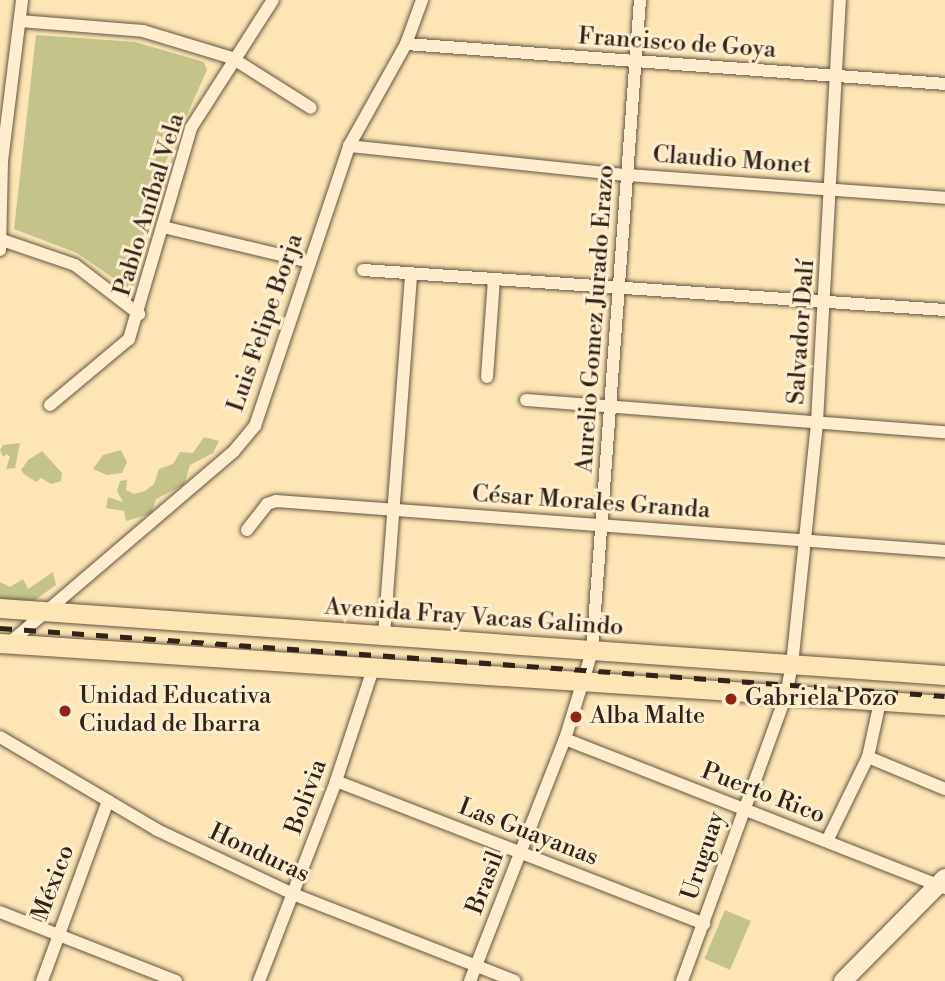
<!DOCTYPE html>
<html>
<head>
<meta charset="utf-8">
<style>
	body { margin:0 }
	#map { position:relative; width:945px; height:981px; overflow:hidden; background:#fde5b5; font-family:"Libre Bodoni",serif }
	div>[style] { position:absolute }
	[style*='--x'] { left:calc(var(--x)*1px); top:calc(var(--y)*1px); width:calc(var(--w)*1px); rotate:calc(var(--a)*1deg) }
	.green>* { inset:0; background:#c4c38a; transform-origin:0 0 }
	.roads { filter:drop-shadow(0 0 2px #625441) drop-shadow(0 0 2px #625441) }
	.street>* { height:12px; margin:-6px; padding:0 6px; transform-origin:6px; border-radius:6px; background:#feeecf }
	.secondary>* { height:18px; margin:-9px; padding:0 9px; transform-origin:9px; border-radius:9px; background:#feeecf }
	.primary>* { height:19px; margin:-9.5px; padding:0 9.5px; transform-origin:9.5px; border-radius:9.5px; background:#fde5b5 }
	.rail>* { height:4.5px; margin-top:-2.25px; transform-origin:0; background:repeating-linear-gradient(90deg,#2f231a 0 12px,transparent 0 24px) }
	.dots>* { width:19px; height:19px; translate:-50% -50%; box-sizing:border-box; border:4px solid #feeecf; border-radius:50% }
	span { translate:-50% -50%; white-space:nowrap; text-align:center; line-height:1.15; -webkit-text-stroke:6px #feeecf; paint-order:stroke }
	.street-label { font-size:24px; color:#2f231a }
	.poi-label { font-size:24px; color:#2f231a }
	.left { translate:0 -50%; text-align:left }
</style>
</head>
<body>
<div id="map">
	<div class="green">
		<i style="clip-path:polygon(36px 35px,135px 42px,204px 62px,207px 70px,158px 179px,132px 291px,77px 253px,14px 229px)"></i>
		<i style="clip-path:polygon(204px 437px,219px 441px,213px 453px,190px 465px,184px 485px,156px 499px,151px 514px,126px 521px,124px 511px,106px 508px,108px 497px,123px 502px,117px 491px,120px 481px,127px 480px,126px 490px,134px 494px,145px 491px,154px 484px,159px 469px,173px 464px,180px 452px,193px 453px)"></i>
		<i style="clip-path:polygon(20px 443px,15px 468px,6px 469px,10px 457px,7px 454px,3px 457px,0 450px,3px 445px)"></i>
		<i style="clip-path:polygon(121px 450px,127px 462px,122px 473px,107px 475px,93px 469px,103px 455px)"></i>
		<i style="clip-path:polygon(42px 451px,62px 473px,61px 481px,51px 484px,41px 478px,36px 482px,24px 474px,21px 470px,28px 460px)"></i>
		<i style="clip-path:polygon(53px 572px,56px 585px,35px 600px,0 603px,0 582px,10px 587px,23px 579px,28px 589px)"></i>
		<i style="left:725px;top:910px;width:28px;height:53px;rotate:23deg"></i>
	</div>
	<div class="roads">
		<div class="street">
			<i style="--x:20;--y:21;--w:123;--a:4.6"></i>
			<i style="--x:143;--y:31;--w:93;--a:16.9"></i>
			<i style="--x:232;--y:58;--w:93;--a:32.3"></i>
			<i style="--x:406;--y:44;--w:540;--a:4.24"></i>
			<i style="--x:349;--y:146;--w:280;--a:6"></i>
			<i style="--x:627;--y:175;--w:319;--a:4.1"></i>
			<i style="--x:163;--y:227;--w:151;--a:13.4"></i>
			<i style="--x:2;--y:240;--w:77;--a:18.9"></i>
			<i style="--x:75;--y:265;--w:81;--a:37.4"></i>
			<i style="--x:0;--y:250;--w:89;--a:-88.7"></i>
			<i style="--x:2;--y:161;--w:162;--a:-82.9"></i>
			<i style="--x:363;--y:270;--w:583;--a:3.93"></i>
			<i style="--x:487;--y:377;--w:98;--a:-85.9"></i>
			<i style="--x:526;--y:400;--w:420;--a:4.4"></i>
			<i style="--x:50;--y:405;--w:103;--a:-39.9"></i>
			<i style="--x:129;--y:339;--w:220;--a:-73.6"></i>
			<i style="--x:191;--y:128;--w:152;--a:-57.4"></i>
			<i style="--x:247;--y:530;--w:33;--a:-52"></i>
			<i style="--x:267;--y:504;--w:9;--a:-18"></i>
			<i style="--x:276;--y:501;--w:671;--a:4.27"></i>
			<i style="--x:384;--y:635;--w:362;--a:-85.7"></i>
			<i style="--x:7;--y:645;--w:299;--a:-40.5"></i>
			<i style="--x:234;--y:451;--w:33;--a:-50"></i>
			<i style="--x:255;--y:426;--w:295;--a:-71.4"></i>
			<i style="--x:349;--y:146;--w:117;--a:-60.8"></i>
			<i style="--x:406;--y:44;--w:47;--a:-70"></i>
			<i style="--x:0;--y:737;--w:182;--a:30.6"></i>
			<i style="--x:157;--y:830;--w:150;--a:25.2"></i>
			<i style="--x:293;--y:894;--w:238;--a:21.4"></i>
			<i style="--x:565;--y:739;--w:408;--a:21.4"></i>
			<i style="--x:868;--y:757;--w:83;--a:22.6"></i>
			<i style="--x:336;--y:781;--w:395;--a:21.2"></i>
			<i style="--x:827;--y:841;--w:93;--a:-64"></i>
			<i style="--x:868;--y:757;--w:56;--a:-77.7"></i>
			<i style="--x:0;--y:912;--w:189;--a:21.4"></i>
			<i style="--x:42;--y:981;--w:192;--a:-69.9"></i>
			<i style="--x:259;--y:981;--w:214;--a:-68.9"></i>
			<i style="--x:336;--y:781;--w:121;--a:-71.7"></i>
			<i style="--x:470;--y:981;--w:260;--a:-68.6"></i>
			<i style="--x:565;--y:739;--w:91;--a:-72.8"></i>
			<i style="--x:592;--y:652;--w:654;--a:-85.79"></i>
			<i style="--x:682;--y:981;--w:304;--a:-70"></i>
			<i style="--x:786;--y:695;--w:31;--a:-79"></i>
			<i style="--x:792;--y:665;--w:244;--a:-84.1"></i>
			<i style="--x:817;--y:422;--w:423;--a:-86.9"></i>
		</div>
		<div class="secondary">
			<i style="--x:843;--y:981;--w:145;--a:-45.3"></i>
		</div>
		<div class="primary">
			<i style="--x:0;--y:608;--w:947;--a:4.06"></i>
			<i style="--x:0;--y:643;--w:947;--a:3.75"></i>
		</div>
	</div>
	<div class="rail">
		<i style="--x:0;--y:628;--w:947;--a:4.12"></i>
	</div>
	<div class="dots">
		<i style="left:731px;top:699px;background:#8f2418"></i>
		<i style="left:65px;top:711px;background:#8f2418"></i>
		<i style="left:576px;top:717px;background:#8f2418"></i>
	</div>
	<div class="street-label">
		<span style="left:677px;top:44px;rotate:4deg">Francisco de Goya</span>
		<span style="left:732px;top:161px;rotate:4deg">Claudio Monet</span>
		<span style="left:150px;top:205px;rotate:-73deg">Pablo Aníbal Vela</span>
		<span style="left:596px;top:319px;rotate:-86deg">Aurelio Gomez Jurado Erazo</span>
		<span style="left:266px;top:323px;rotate:-71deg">Luis Felipe Borja</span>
		<span style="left:802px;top:332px;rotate:-86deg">Salvador Dalí</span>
		<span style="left:591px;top:503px;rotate:4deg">César Morales Granda</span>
		<span style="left:474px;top:618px;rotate:4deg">Avenida Fray Vacas Galindo</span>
		<span style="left:763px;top:794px;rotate:21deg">Puerto Rico</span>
		<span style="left:307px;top:797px;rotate:-70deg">Bolivia</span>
		<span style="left:528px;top:833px;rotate:21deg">Las Guayanas</span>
		<span style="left:259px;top:854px;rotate:25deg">Honduras</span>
		<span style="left:704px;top:856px;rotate:-72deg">Uruguay</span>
		<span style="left:54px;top:883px;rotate:-69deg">México</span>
		<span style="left:486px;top:883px;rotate:-69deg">Brasil</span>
	</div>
	<div class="poi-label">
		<span class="left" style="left:79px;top:711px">Unidad Educativa<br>Ciudad de Ibarra</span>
		<span class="left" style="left:745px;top:699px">Gabriela Pozo</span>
		<span class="left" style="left:590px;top:717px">Alba Malte</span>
	</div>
</div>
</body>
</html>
